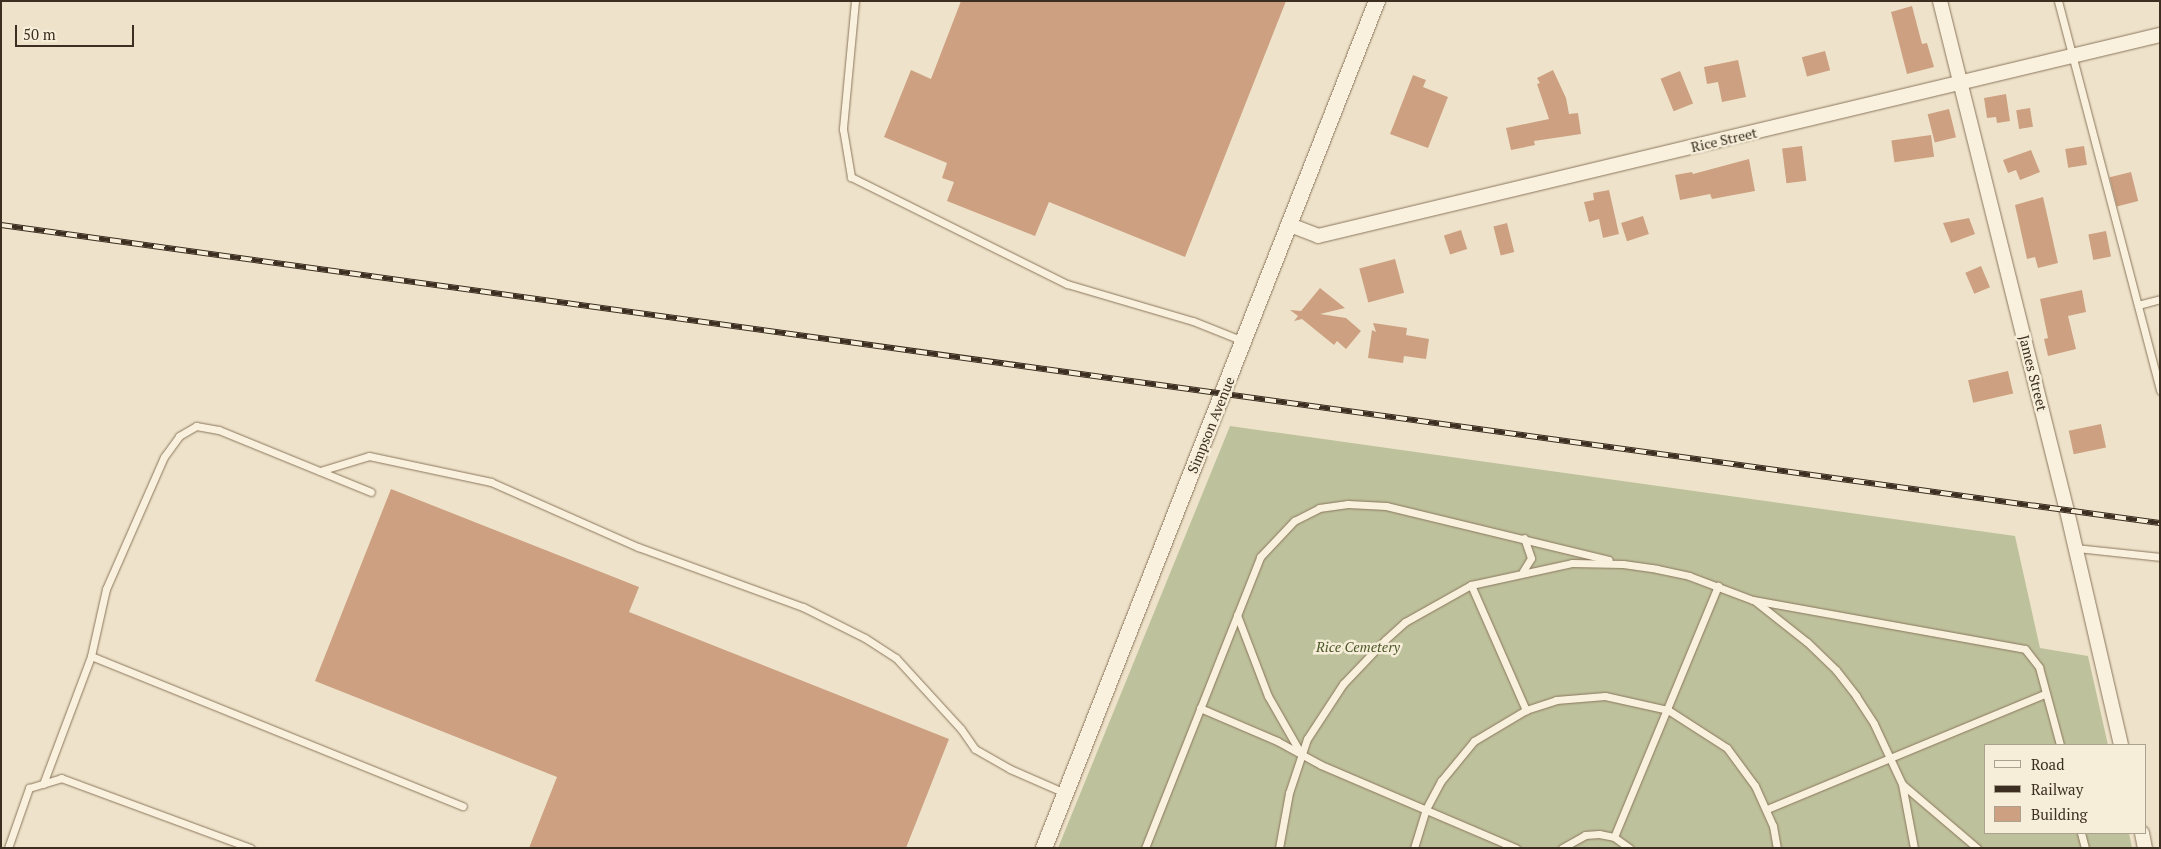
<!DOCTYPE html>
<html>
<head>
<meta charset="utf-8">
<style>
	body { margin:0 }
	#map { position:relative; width:2161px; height:849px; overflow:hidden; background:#eee3ca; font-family:"PT Serif",serif }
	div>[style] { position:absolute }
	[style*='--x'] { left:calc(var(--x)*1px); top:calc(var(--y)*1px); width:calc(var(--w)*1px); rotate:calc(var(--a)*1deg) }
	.cemetery>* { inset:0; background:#bec29c }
	.building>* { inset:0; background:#cca080; transform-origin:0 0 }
	.roads { filter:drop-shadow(0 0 1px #8b765e) drop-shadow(0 0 1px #8b765e) }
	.service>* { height:7px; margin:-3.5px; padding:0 3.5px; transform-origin:3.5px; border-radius:3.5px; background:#f9f1dd }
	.minor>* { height:14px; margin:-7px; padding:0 7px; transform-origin:7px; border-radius:7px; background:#f9f1dd }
	.tertiary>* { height:16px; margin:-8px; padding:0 8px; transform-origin:8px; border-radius:8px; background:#f9f1dd }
	.rail>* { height:5.5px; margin-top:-2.75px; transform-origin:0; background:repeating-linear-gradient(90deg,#f6eed9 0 11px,#3c2e21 0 22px); box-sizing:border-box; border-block:1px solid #3c2e21 }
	span { translate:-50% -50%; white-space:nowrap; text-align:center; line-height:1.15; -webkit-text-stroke:5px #f6eed9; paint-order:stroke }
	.street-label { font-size:14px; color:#3c2e21 }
	.park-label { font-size:14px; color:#4c5828; font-style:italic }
	.frame { position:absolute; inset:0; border:2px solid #3c2e21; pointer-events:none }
	.legend { position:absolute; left:1984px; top:744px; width:162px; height:90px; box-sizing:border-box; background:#f6eed9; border:1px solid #aca18f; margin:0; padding:6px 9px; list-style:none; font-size:15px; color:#3c2e21 }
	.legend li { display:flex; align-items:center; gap:10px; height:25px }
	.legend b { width:25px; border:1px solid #aca18f }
	.scale { position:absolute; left:15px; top:25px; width:119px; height:22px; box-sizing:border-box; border:2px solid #3c2e21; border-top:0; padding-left:6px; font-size:15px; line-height:18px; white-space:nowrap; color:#3c2e21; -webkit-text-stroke:4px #f6eed9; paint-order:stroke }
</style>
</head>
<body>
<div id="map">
	<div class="cemetery">
		<i style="clip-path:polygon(1230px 426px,2015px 536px,2040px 648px,2088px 656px,2108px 745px,1985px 745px,1985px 833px,2129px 833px,2132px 848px,1058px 848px)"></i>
	</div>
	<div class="building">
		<i style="clip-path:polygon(961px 1px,1286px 1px,1185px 257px,1049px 202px,1035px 236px,947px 201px,954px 182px,942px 178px,947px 163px,884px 137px,911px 70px,931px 79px)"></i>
		<i style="clip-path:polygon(1912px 6px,1922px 44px,1927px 43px,1934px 67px,1907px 74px,1891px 12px)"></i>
		<i style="left:1825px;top:51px;width:20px;height:24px;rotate:75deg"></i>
		<i style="clip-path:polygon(1738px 60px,1746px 97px,1722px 102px,1718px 82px,1707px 84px,1704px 67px)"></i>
		<i style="clip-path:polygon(1553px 70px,1566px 98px,1569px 114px,1578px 113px,1581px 134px,1534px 141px,1535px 145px,1511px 150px,1506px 128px,1549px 119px,1537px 84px,1540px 83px,1537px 78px)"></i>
		<i style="left:1680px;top:71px;width:35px;height:21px;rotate:68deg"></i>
		<i style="clip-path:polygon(1413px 75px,1426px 80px,1423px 87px,1448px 97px,1428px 148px,1390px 134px)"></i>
		<i style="clip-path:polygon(2006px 94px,2010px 121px,1997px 123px,1996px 117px,1987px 118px,1984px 98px)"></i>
		<i style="left:2030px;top:108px;width:19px;height:14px;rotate:81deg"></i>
		<i style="left:1949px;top:109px;width:29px;height:22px;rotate:76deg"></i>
		<i style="left:1931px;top:135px;width:22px;height:40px;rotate:82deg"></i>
		<i style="left:1802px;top:146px;width:35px;height:20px;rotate:83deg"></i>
		<i style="left:2084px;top:146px;width:19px;height:19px;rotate:81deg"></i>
		<i style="clip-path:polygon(2031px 150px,2040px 172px,2020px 180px,2016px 170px,2008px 173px,2003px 160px)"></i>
		<i style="clip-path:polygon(1749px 159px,1755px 191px,1712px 199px,1710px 194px,1680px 200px,1675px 175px,1692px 172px,1693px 174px)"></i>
		<i style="left:2131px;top:172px;width:30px;height:22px;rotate:76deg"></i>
		<i style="clip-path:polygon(1609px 190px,1619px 234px,1603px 238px,1599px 219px,1589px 222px,1584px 202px,1594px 200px,1593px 193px)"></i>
		<i style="clip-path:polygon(2043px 197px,2058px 263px,2038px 268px,2035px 257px,2027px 259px,2015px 205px)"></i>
		<i style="left:1643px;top:216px;width:19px;height:23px;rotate:72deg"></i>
		<i style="clip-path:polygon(1969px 218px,1975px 234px,1951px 243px,1943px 223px)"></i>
		<i style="left:1507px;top:223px;width:30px;height:14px;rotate:76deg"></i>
		<i style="left:1461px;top:230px;width:20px;height:18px;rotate:72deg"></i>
		<i style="left:2106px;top:231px;width:26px;height:18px;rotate:79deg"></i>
		<i style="left:1395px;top:259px;width:35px;height:37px;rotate:75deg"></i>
		<i style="left:1981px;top:266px;width:23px;height:17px;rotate:67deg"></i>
		<i style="clip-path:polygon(1320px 288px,1345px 308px,1320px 314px,1346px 318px,1361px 331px,1346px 349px,1337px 341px,1334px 345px,1302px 319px,1294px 321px,1298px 316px,1290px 310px,1301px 311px)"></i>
		<i style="clip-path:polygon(2082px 290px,2086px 312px,2068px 316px,2076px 349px,2048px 356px,2044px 339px,2048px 338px,2040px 299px)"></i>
		<i style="clip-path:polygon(1373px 323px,1407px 328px,1406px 335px,1429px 339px,1426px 359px,1404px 356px,1403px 363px,1368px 358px,1372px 330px,1376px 332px)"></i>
		<i style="left:2008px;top:371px;width:23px;height:41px;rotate:77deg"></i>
		<i style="left:2101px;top:424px;width:24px;height:33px;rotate:78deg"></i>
		<i style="clip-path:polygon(391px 489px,639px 587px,629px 612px,949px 739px,906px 848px,529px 848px,557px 777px,315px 681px)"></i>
	</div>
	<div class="roads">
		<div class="service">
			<i style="--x:855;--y:1;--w:129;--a:95.4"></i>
			<i style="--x:843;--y:129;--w:49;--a:80.5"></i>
			<i style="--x:851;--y:177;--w:241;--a:26.4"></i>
			<i style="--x:1067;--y:284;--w:131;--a:16.4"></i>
			<i style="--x:1193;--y:321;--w:54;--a:21.8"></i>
			<i style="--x:2058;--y:1;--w:403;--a:75.3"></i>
			<i style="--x:2138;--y:305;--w:23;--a:-15"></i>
			<i style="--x:320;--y:471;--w:51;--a:-17"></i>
			<i style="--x:369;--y:456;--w:125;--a:12"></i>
			<i style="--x:491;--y:482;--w:161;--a:23.9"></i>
			<i style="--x:638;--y:547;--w:176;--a:20"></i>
			<i style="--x:803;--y:607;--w:69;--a:26.6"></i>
			<i style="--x:865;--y:638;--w:37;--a:33"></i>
			<i style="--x:896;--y:658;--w:96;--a:47.5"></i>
			<i style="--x:961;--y:729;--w:24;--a:55"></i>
			<i style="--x:975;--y:749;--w:40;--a:29.7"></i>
			<i style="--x:1010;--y:769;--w:60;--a:23.6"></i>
			<i style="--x:2076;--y:548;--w:84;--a:6.1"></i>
			<i style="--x:1523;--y:571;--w:15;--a:-58"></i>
			<i style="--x:1531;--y:558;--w:21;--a:-109"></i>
			<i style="--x:1471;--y:585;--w:137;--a:66.3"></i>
			<i style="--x:1755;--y:601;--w:66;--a:38.3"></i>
			<i style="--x:1807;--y:642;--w:40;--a:44"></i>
			<i style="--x:1836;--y:670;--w:33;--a:52"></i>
			<i style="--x:1856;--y:696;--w:33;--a:57"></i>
			<i style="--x:1874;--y:724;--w:66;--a:65"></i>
			<i style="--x:1902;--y:784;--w:65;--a:79.4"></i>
			<i style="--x:1237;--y:615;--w:87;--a:69.1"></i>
			<i style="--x:1268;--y:696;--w:64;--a:60.3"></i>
			<i style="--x:91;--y:656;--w:69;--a:-77.4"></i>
			<i style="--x:106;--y:589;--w:144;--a:-66.3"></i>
			<i style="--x:164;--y:457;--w:26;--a:-54"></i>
			<i style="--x:179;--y:436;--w:20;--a:-30"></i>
			<i style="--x:196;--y:426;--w:23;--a:10"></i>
			<i style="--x:219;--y:430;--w:164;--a:22.2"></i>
			<i style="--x:1200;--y:708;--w:84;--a:23.2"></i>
			<i style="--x:1277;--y:741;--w:50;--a:28.6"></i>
			<i style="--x:1321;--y:765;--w:212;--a:23.1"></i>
			<i style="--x:43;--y:784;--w:137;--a:-69.4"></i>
			<i style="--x:91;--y:656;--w:401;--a:22"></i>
			<i style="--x:1903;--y:785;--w:97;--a:40.4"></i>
			<i style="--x:1767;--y:809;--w:301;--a:-22.5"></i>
			<i style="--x:2081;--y:833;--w:16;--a:75"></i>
			<i style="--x:1614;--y:837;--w:272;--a:-67.5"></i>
			<i style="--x:8;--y:848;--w:64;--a:-70.7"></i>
			<i style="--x:29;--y:788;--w:34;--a:-17"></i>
			<i style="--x:61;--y:778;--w:202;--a:20.3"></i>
			<i style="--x:1145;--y:848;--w:313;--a:-68.4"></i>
			<i style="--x:1260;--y:557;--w:50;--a:-46.6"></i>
			<i style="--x:1294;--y:521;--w:28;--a:-27"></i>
			<i style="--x:1319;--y:508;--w:29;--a:-8"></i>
			<i style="--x:1348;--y:504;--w:38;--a:3"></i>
			<i style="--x:1386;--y:506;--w:229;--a:13.6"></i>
			<i style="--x:1279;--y:848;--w:56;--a:-79.7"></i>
			<i style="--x:1289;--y:793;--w:57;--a:-71.6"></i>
			<i style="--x:1307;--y:739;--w:66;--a:-56.8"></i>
			<i style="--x:1343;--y:684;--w:61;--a:-46.3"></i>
			<i style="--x:1385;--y:640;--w:27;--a:-42"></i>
			<i style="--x:1405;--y:622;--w:76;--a:-29.3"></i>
			<i style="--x:1471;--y:585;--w:103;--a:-12.3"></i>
			<i style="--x:1572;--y:563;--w:51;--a:1.1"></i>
			<i style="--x:1623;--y:564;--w:34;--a:8"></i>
			<i style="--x:1657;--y:569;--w:33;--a:12"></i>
			<i style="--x:1689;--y:576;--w:68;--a:20.6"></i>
			<i style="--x:1753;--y:600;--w:276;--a:10.2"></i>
			<i style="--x:2025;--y:649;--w:23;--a:52"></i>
			<i style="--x:2039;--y:667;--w:81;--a:74.9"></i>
			<i style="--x:1414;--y:848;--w:41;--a:-72.9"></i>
			<i style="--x:1426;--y:809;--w:32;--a:-62"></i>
			<i style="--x:1441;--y:781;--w:52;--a:-50.5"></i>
			<i style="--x:1474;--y:741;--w:61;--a:-30.8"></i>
			<i style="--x:1526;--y:710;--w:32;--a:-18"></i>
			<i style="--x:1556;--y:700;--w:49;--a:-4.7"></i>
			<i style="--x:1605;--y:696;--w:65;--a:12.5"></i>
			<i style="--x:1668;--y:710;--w:70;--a:32.8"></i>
			<i style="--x:1727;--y:748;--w:47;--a:53.6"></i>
			<i style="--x:1755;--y:786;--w:44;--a:65.8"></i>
			<i style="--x:1773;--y:826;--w:22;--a:80"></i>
			<i style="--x:1562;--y:848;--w:26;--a:-29"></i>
			<i style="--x:1585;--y:835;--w:14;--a:-4"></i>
			<i style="--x:1599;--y:834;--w:15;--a:11"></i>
			<i style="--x:1614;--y:837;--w:19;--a:36"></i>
		</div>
		<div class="minor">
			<i style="--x:1940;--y:1;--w:526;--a:76.02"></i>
			<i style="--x:2067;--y:511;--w:240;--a:77"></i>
			<i style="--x:1290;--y:225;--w:30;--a:21"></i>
			<i style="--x:1318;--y:236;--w:866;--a:-13.43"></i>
			<i style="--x:2142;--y:833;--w:15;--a:79"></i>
		</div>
		<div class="tertiary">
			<i style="--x:1044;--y:848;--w:910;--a:-68.54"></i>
		</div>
	</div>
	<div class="rail">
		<i style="--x:1;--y:225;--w:2179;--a:7.86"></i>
	</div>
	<div class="street-label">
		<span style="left:1724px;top:140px;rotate:-13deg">Rice Street</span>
		<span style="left:2033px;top:373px;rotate:76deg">James Street</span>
		<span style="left:1211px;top:425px;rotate:-68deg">Simpson Avenue</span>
	</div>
	<div class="park-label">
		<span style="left:1358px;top:647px">Rice Cemetery</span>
	</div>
	<div class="frame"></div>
	<ul class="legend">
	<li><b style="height:6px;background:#f9f1dd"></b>Road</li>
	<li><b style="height:6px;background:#3c2e21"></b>Railway</li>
	<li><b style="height:14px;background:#cca080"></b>Building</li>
	</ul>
	<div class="scale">50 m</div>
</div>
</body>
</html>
